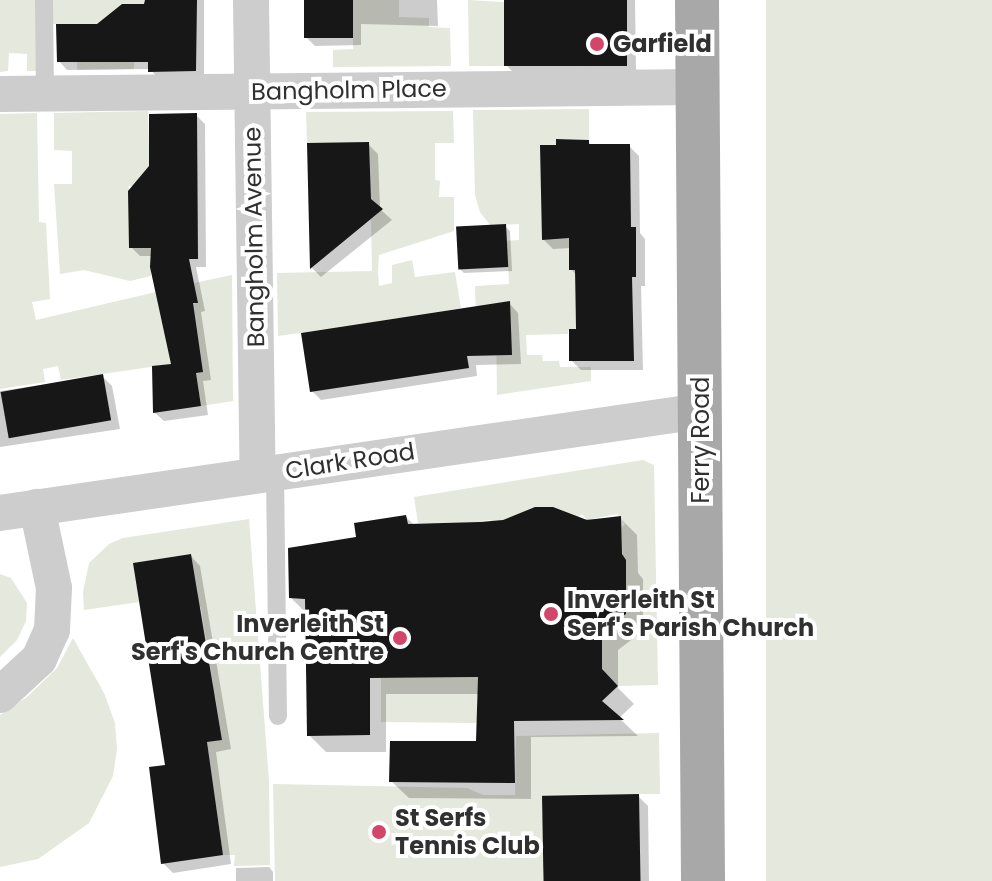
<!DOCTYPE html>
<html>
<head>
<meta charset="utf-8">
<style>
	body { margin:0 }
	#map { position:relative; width:992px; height:881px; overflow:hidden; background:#fff; font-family:Poppins,sans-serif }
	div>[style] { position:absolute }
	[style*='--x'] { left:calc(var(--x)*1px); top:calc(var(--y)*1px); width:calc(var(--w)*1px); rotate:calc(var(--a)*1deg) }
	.green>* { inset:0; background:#e5e8dc; transform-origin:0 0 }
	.shadow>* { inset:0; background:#0003 }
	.building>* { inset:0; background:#171717; transform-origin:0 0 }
	.lane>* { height:18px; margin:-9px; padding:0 9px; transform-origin:9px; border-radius:9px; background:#cdcdcd }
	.street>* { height:36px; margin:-18px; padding:0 18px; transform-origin:18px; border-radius:18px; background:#cdcdcd }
	.primary>* { height:44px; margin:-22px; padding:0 22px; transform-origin:22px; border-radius:22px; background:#a8a8a8 }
	.dots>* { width:22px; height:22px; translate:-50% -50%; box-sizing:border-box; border:4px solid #fff; border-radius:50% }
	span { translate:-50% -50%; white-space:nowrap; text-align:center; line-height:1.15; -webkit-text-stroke:8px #fff; paint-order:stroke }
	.poi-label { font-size:24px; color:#303030; font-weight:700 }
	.left { translate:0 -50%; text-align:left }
	.right { translate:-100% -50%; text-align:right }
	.street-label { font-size:24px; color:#303030 }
</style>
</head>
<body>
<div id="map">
	<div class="green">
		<i style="clip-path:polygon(0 0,36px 0,38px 71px,27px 71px,27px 54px,9px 53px,8px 71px,0 72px)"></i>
		<i style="clip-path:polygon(53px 0,148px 0,148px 4px,135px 4px,134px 69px,77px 70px,78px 24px,53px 24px)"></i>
		<i style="clip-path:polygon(353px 0,399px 0,399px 17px,429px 18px,429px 27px,450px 28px,451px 66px,333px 67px,333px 50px,353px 49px)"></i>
		<i style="clip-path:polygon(468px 0,537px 4px,504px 66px,469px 66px)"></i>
		<i style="left:766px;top:0;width:226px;height:881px"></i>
		<i style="clip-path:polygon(589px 109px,589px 140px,557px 139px,556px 145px,540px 145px,569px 237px,569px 270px,575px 270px,576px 329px,568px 330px,568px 334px,526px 335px,527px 355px,542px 355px,543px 361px,559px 361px,560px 367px,591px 367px,591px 381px,497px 395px,496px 317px,476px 317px,475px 286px,509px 284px,508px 264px,490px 242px,519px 240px,519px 224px,490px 225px,480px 212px,475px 195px,473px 110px)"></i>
		<i style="clip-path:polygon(148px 111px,150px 185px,129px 186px,129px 223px,151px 248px,151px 276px,130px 281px,84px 270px,60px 274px,54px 184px,72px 184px,72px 151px,54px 150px,54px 113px)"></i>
		<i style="clip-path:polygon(453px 111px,454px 143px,435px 143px,435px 180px,440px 181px,439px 197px,454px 197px,454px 231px,379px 255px,378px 272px,379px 286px,392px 283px,392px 265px,412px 260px,415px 277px,455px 272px,461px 308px,440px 312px,441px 324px,399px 318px,361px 324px,324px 342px,321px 330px,278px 336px,277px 273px,372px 271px,371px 219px,378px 214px,377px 204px,371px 199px,369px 143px,307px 143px,306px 112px)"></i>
		<i style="clip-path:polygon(37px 113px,39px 222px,46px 223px,50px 299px,32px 302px,36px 320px,156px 292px,160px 311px,197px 303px,194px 283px,232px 275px,233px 401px,201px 406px,196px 373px,203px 371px,200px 351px,178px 363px,61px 380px,58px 366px,43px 369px,45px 382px,0 389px,0 114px)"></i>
		<i style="clip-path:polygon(643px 460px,654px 465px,658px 685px,618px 686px,614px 682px,599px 685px,602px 665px,599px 634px,618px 613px,621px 618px,626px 615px,621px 528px,625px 524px,617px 514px,587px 520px,582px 514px,572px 522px,552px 507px,550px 512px,495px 525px,490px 520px,481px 521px,478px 526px,418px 523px,414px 497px)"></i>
		<i style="clip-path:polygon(249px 519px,269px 781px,270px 865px,234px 866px,235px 855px,223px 855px,207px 742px,222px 739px,215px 696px,199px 698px,213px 684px,201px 607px,184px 608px,198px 593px,191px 554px,134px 563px,139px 602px,84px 610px,83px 592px,89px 563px,109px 544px,123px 538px)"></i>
		<i style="clip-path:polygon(0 574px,11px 578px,27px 603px,26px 621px,17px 640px,0 657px)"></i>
		<i style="clip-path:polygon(73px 638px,104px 693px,115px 723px,117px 749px,113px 776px,89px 823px,38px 859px,0 867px,0 715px,27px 697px,57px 668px)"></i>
		<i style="clip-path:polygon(495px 677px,477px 697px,477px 709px,484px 715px,475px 723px,381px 722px,381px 678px)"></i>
		<i style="clip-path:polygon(659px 733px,660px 794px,542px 795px,542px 814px,567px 814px,543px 870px,543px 881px,275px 881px,273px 784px,467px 788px,483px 795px,515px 795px,516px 736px)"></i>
	</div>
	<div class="shadow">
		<i style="clip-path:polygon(147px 0,204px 0,204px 79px,159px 79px,150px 69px,67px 70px,59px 61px,98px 26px,146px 6px)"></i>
		<i style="clip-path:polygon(306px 0,437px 0,438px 26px,361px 24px,361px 45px,315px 46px,306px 37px)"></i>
		<i style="clip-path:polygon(505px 0,635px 0,636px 72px,515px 74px,506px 65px)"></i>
		<i style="clip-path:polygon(196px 115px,205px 124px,206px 267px,196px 267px,205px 311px,201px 312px,211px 380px,203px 381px,208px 415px,164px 421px,155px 413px,173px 365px,153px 256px,140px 256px,131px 247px)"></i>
		<i style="clip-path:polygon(588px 142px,593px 146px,629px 146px,639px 156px,640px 233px,645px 239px,645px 286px,641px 286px,643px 370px,581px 370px,571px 360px,578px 331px,577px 276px,571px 269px,571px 248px,553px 249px,543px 239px)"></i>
		<i style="clip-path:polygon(368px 144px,378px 154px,380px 209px,392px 220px,321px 277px,312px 268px,309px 145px)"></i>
		<i style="clip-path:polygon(505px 226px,510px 231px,512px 271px,464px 273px,459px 268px)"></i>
		<i style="clip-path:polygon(509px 303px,518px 313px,521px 364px,476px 365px,477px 376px,321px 400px,312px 391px)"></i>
		<i style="clip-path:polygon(102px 376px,112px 386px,120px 429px,0 447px,0 391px)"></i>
		<i style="clip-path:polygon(406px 517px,415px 526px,620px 518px,637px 535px,638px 573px,643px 579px,643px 631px,618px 650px,618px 688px,634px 704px,619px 718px,638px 736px,531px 737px,531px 799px,409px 798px,391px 781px,478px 743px,479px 694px,386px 694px,386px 752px,326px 752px,309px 735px,307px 614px,291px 598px,358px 539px)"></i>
		<i style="clip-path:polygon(191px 556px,200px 566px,231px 749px,216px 752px,231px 864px,173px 873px,163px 863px,167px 766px)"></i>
		<i style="clip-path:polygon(638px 796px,648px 806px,649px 881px,545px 881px)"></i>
		<i style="clip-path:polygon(269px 867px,273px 872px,273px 881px,236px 881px,236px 868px)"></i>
	</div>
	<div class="building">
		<i style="clip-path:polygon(145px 0,197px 0,196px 71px,148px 72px,148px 62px,57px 62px,56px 24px,97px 24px,122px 4px,144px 4px)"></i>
		<i style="left:304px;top:0;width:49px;height:38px"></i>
		<i style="left:504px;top:0;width:123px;height:66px"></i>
		<i style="clip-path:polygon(197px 113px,198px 259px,189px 259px,198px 303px,193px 303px,203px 372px,196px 373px,201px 406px,153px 413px,152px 366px,171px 364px,150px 267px,151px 248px,129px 248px,128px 191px,149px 166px,149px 114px)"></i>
		<i style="clip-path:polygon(556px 139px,589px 140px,589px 144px,630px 144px,631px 227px,636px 227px,636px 277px,632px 277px,634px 361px,569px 361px,569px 329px,576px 329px,575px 270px,569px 270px,569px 238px,542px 240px,540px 145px,556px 145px)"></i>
		<i style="clip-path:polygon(369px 142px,371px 199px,383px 209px,310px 269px,307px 143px)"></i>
		<i style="left:506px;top:224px;width:43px;height:50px;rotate:87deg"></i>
		<i style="clip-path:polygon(510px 301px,512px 355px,467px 356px,469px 368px,310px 392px,301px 333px)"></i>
		<i style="left:103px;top:374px;width:47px;height:104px;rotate:80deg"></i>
		<i style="clip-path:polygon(535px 507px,553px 507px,587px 520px,621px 516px,622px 554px,626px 560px,626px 614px,602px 632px,602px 669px,618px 686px,602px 701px,624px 720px,514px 721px,515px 783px,389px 782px,390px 741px,476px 741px,478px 677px,370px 678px,370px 735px,307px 736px,305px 599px,289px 598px,288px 548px,356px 537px,354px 523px,406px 515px,408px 524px,480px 522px,503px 520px)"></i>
		<i style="clip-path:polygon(191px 554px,222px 740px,207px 742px,223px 855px,161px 864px,149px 767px,165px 765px,133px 563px)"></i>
		<i style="left:639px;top:794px;width:87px;height:97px;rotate:89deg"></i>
	</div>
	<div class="lane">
		<i style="--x:44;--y:0;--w:94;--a:89.4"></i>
		<i style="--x:275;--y:472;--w:244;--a:89.3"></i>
	</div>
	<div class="street">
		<i style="--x:251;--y:0;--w:474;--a:89.2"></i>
		<i style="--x:0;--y:94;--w:698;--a:-0.57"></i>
		<i style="--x:0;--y:513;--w:708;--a:-8.28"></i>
		<i style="--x:0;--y:695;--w:53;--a:-42.7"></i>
		<i style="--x:39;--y:659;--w:32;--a:-66"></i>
		<i style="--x:52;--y:630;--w:42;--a:-87.3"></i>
		<i style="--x:54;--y:588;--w:83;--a:-101.9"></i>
	</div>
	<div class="primary">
		<i style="--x:697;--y:0;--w:881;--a:89.61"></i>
	</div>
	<div class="dots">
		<i style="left:597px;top:44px;background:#d24669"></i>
		<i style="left:551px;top:614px;background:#d24669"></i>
		<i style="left:400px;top:638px;background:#d24669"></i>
		<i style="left:379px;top:832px;background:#d24669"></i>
	</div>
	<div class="poi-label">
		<span class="left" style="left:613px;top:44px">Garfield</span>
		<span class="left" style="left:567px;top:614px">Inverleith St<br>Serf's Parish Church</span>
		<span class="right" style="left:384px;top:638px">Inverleith St<br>Serf's Church Centre</span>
		<span class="left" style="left:395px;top:832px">St Serfs<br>Tennis Club</span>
	</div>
	<div class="street-label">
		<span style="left:349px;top:90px;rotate:-1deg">Bangholm Place</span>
		<span style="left:254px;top:237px;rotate:-91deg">Bangholm Avenue</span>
		<span style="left:701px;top:440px;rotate:-90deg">Ferry Road</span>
		<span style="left:350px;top:461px;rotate:-9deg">Clark Road</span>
	</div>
</div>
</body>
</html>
